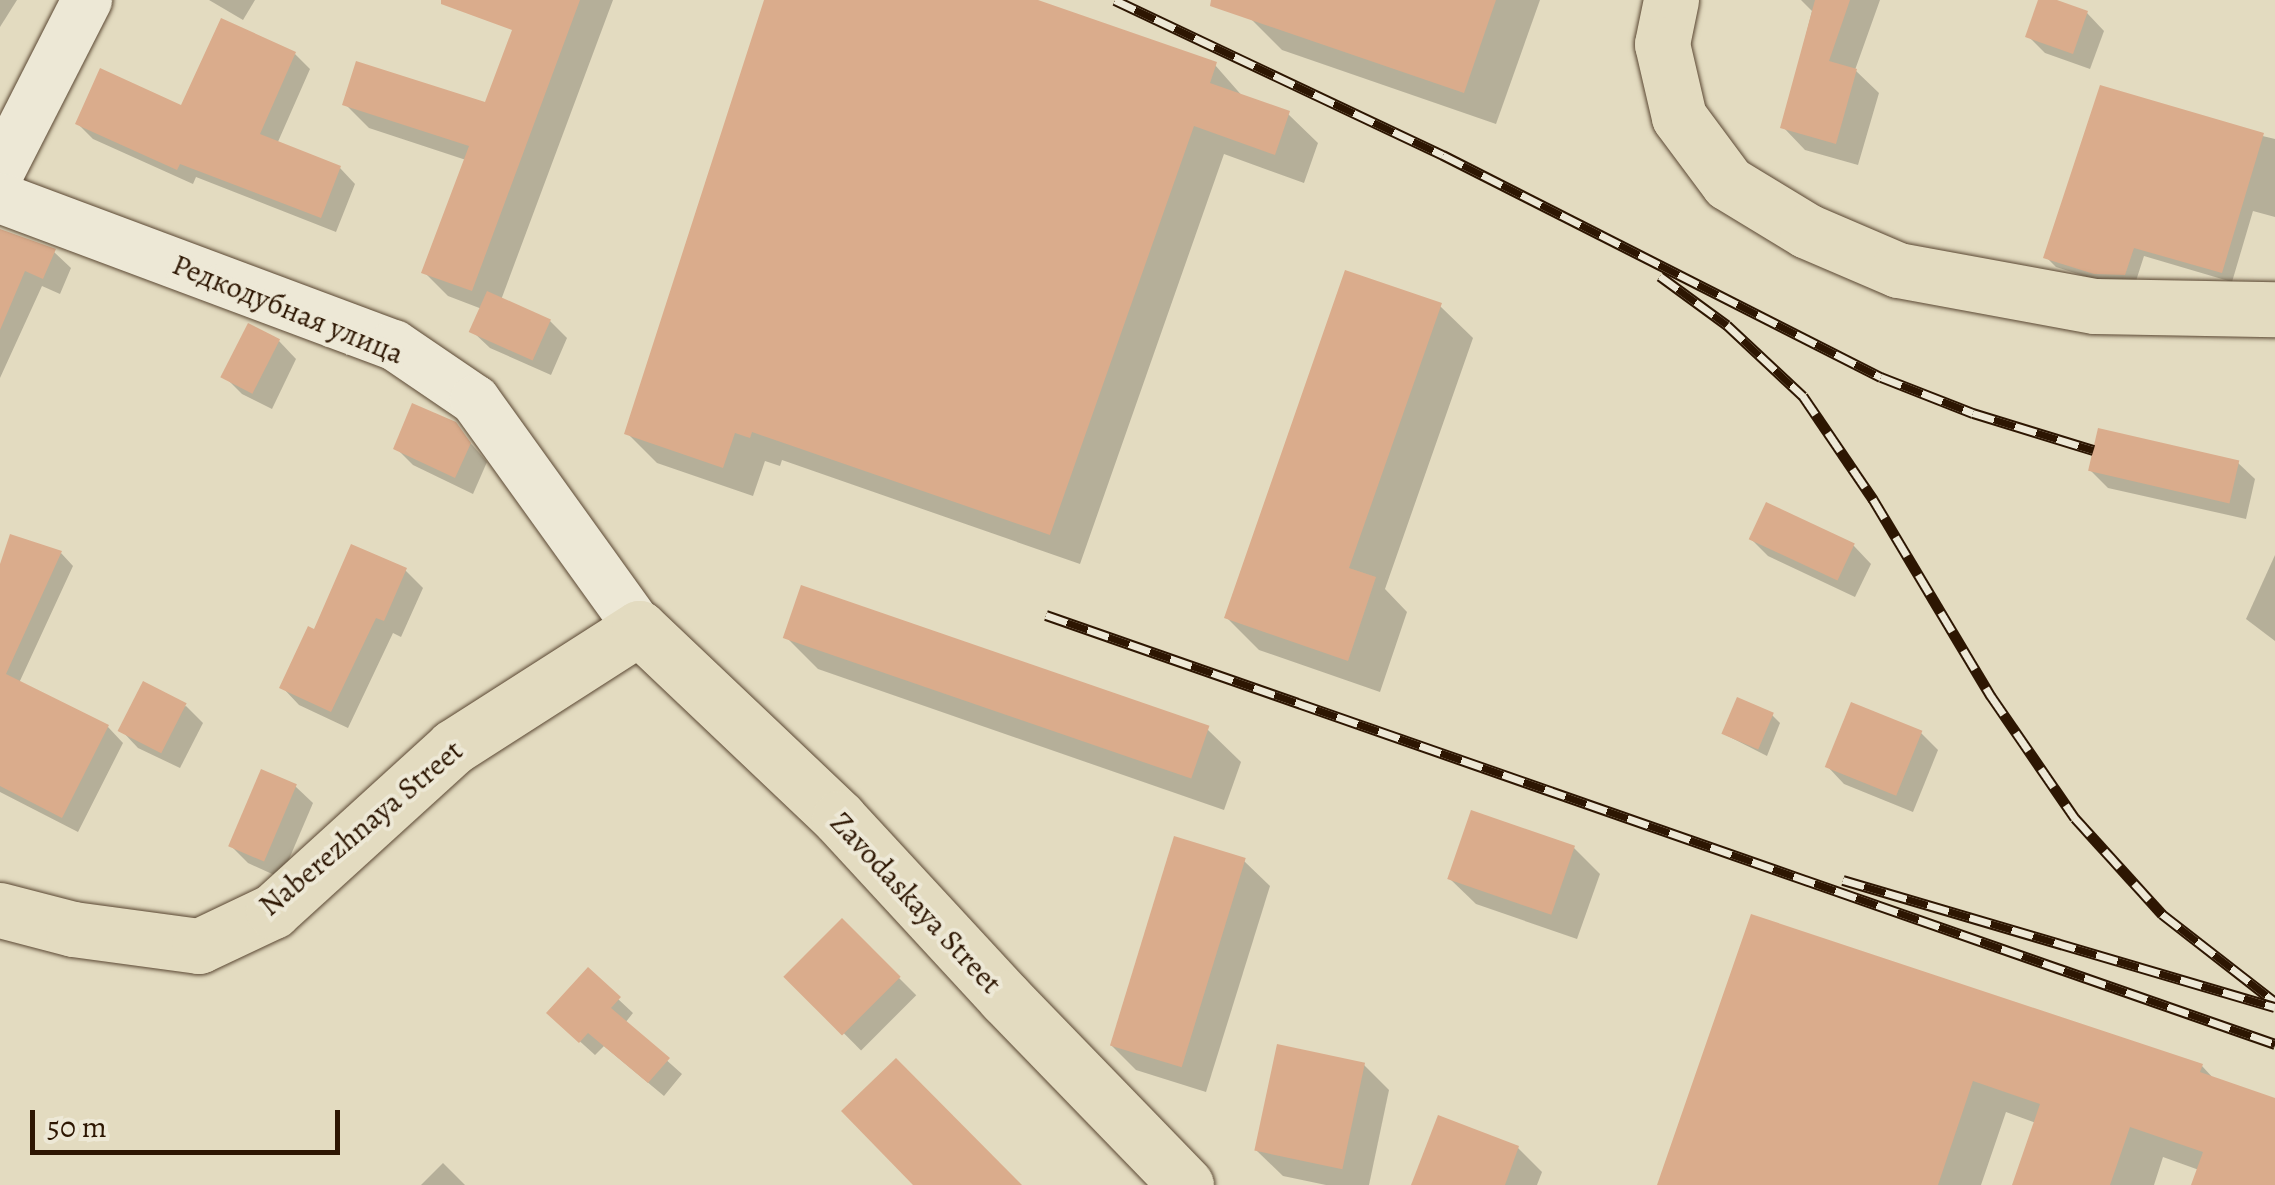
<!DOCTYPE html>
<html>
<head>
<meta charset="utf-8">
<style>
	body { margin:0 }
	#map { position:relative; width:2275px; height:1185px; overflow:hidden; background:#e3dbc0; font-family:Alegreya,serif }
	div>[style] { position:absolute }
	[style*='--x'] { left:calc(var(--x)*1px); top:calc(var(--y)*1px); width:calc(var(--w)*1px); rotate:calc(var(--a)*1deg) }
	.shadow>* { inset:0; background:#0003; transform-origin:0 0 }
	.building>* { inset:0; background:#daac8c; transform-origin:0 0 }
	.roads { filter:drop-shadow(0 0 2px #5a4732) drop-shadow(0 0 2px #5a4732) }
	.minor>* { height:50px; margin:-25px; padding:0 25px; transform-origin:25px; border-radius:25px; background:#ede8d6 }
	.major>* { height:55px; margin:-27.5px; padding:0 27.5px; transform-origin:27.5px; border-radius:27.5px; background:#e3dbc0 }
	.rail>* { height:11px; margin-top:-5.5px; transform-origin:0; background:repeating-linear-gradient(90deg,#ede8d6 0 22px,#2d1602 0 44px); box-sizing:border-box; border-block:2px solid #2d1602 }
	span { translate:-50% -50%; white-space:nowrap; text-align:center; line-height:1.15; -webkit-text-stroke:8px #ede8d6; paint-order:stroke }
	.street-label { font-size:30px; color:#2d1602 }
	.scale { position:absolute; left:30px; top:1110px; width:310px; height:45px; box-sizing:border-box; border:5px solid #2d1602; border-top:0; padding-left:12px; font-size:30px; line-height:35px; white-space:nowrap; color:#2d1602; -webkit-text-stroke:8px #ede8d6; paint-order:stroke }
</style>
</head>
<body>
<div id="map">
	<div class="shadow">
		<i style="clip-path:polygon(0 0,17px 0,0 27px)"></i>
		<i style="clip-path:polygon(209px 0,255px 0,243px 20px)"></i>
		<i style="clip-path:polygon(526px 0,613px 0,501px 300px,550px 321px,567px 338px,551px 375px,490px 348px,472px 331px,482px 309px,448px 296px,424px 272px,466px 160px,369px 128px,345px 104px,487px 105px)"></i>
		<i style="clip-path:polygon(768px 0,1030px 0,1215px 65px,1244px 98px,1288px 114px,1318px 143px,1304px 183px,1224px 154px,1080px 564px,782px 460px,780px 466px,765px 461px,753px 496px,657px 463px,627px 433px)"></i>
		<i style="clip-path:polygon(1256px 0,1540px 0,1496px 124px,1282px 50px,1250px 18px)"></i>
		<i style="clip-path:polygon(1801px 0,1880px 0,1855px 70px,1879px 93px,1858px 165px,1805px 150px,1783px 127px,1812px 11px)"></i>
		<i style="clip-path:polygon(2041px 0,2087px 13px,2104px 31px,2090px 69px,2045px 53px,2028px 36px)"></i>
		<i style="clip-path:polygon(295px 54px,310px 69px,277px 144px,340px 168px,355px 184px,336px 232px,196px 177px,193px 184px,93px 139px,78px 124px,183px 108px)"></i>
		<i style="clip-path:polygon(2221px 126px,2275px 139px,2275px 217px,2253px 211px,2232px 282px,2144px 256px,2135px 284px,2106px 283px,2056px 267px,2046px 257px)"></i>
		<i style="clip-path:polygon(0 231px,54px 252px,71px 268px,60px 294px,42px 286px,0 378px)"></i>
		<i style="clip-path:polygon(1440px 306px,1473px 338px,1385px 589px,1407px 612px,1380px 692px,1259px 650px,1226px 617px)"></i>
		<i style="clip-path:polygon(279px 341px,296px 359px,272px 409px,242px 394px,225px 377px)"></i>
		<i style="clip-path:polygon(454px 424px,487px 462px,473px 494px,413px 465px,396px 448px)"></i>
		<i style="clip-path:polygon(2237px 462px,2255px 479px,2246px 519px,2108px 488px,2091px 471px)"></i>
		<i style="clip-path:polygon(1751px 539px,1854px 546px,1871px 564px,1855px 597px,1768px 556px)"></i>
		<i style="clip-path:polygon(61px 553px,73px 566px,19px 683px,108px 727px,123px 743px,78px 832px,0 792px,0 579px)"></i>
		<i style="clip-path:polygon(2275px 555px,2275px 641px,2246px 619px)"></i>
		<i style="clip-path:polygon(405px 570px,423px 588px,401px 637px,393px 633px,348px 728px,299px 705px,282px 687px,316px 632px)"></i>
		<i style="clip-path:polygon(786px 637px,1208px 730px,1241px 762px,1224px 810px,818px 669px)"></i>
		<i style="clip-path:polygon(186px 706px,203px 723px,180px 768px,138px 748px,121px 730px)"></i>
		<i style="clip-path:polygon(1772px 715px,1780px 723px,1767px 756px,1724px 734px)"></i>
		<i style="clip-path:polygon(1921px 733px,1938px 750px,1913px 812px,1844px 784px,1827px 766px)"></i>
		<i style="clip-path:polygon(295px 786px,313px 803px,281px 878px,248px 863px,231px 846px)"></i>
		<i style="clip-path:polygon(1574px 848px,1600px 874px,1577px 939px,1476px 904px,1450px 879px)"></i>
		<i style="clip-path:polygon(1244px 861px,1270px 886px,1206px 1092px,1136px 1070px,1111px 1045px)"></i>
		<i style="clip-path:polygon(1752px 917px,2202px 1066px,2215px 1080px,2275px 1101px,2275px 1185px,2194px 1185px,2199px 1170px,2163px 1157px,2154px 1185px,2015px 1185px,2036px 1123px,2006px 1112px,1981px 1185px,1660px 1185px)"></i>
		<i style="left:842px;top:921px;width:105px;height:78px;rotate:45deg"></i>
		<i style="clip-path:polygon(588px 971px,633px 1013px,625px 1023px,682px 1074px,664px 1096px,604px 1046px,595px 1055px,564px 1027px)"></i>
		<i style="clip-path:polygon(1363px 1064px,1389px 1090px,1369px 1185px,1326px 1185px,1283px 1176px,1257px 1151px)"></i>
		<i style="clip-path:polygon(1518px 1148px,1542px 1172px,1537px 1185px,1414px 1185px)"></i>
		<i style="clip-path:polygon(443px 1163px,465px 1185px,421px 1185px)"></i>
	</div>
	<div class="building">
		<i style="clip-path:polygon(441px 0,580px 0,472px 291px,421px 273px,469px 146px,342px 105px,356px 61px,485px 102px,512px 30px,441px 4px)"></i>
		<i style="clip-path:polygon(764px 0,1038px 0,1217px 62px,1210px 83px,1290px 111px,1275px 155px,1194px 126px,1050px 535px,752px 432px,750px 438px,735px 433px,723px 468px,624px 434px)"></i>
		<i style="clip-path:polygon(1211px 0,1496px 0,1464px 93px,1210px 6px)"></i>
		<i style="clip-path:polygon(1815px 0,1850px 0,1829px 61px,1857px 69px,1836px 144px,1780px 128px)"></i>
		<i style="clip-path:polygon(2038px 0,2057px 0,2088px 11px,2073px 54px,2025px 37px)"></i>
		<i style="clip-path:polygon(221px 18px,296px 52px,260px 134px,341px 166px,321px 218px,180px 164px,177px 170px,75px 124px,100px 68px,181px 105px)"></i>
		<i style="clip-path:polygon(2100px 85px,2264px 133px,2222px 273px,2134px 248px,2125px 275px,2094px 274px,2043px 258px)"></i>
		<i style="clip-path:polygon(0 229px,56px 249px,43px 279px,25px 271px,0 330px)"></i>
		<i style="clip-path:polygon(1345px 270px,1442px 303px,1349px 568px,1376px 577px,1348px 661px,1224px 618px)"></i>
		<i style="left:487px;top:291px;width:70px;height:45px;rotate:24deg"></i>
		<i style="left:248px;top:323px;width:36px;height:61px;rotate:27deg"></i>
		<i style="clip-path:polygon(412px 403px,456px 422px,471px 443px,455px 478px,393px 449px)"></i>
		<i style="left:2098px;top:428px;width:145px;height:44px;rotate:13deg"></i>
		<i style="left:1766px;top:502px;width:98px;height:41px;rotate:25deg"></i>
		<i style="clip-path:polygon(10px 534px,62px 551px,6px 674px,109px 725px,62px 818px,0 786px,0 564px)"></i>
		<i style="clip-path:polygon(351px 544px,407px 568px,384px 621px,376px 618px,331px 712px,279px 688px,308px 626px,314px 629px)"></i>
		<i style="left:801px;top:585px;width:432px;height:56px;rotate:19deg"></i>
		<i style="left:143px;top:681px;width:49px;height:56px;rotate:27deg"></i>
		<i style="left:1737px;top:697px;width:40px;height:40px;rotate:23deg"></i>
		<i style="left:1851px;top:702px;width:77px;height:70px;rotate:22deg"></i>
		<i style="left:261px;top:769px;width:39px;height:84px;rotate:23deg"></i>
		<i style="left:1471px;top:810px;width:110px;height:73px;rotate:19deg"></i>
		<i style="left:1174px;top:836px;width:75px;height:219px;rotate:17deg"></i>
		<i style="clip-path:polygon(1751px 914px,2203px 1064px,2200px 1072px,2275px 1098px,2275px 1185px,2191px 1185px,2203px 1152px,2130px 1127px,2110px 1185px,2012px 1185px,2040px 1104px,1973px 1081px,1938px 1185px,1657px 1185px)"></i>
		<i style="left:842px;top:918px;width:83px;height:83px;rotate:45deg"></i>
		<i style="clip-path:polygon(588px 967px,621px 997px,611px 1008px,670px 1058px,648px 1083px,588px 1033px,579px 1043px,546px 1013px)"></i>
		<i style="left:1277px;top:1044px;width:90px;height:109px;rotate:12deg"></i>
		<i style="clip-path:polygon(896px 1058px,1022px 1185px,913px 1185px,841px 1111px)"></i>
		<i style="clip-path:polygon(1438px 1115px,1519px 1146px,1505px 1185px,1411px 1185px)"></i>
	</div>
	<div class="roads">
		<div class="minor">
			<i style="--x:0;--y:171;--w:192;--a:-63"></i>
			<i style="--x:0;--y:198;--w:421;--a:20.5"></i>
			<i style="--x:394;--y:345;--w:98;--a:34.2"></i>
			<i style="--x:475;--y:400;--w:281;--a:54.3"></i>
		</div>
		<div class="major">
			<i style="--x:1671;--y:0;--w:45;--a:101.6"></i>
			<i style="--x:1662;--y:44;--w:75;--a:76.9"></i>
			<i style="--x:1679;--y:117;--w:82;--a:53.4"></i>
			<i style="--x:1728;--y:183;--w:92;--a:31.3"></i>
			<i style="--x:1807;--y:231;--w:99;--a:23.2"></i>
			<i style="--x:1898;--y:270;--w:200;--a:10.4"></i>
			<i style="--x:2095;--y:306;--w:180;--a:1"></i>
			<i style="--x:0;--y:910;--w:75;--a:14.6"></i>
			<i style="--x:73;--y:929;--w:127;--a:7.7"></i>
			<i style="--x:199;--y:946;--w:82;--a:-25.3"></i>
			<i style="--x:273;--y:911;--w:244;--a:-42.3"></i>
			<i style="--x:453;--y:747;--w:221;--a:-32.6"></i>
			<i style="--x:639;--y:628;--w:276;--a:43.5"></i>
			<i style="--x:839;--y:818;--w:245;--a:47.3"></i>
			<i style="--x:1005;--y:998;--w:260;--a:45.9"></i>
		</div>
	</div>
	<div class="rail">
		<i style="--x:1115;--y:0;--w:363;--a:25.3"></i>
		<i style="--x:1443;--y:155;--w:491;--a:26.9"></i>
		<i style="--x:1881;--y:377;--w:99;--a:21.4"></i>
		<i style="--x:1973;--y:413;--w:126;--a:17.1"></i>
		<i style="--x:1660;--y:276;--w:83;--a:36.2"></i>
		<i style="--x:1727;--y:325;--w:104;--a:43.1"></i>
		<i style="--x:1803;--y:396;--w:125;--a:55.8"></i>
		<i style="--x:1873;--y:499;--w:230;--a:59.1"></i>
		<i style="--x:1991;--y:696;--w:148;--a:55.5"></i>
		<i style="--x:2075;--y:818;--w:130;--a:47.8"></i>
		<i style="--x:2162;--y:914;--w:143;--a:37.9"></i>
		<i style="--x:1046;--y:615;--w:1302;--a:19.24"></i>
		<i style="--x:1843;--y:880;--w:450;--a:16.4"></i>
	</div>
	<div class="street-label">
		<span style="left:288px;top:309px;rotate:22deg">Редкодубная улица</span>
		<span style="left:361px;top:828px;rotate:-40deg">Naberezhnaya Street</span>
		<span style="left:916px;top:903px;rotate:47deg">Zavodaskaya Street</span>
	</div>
	<div class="scale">50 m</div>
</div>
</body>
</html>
